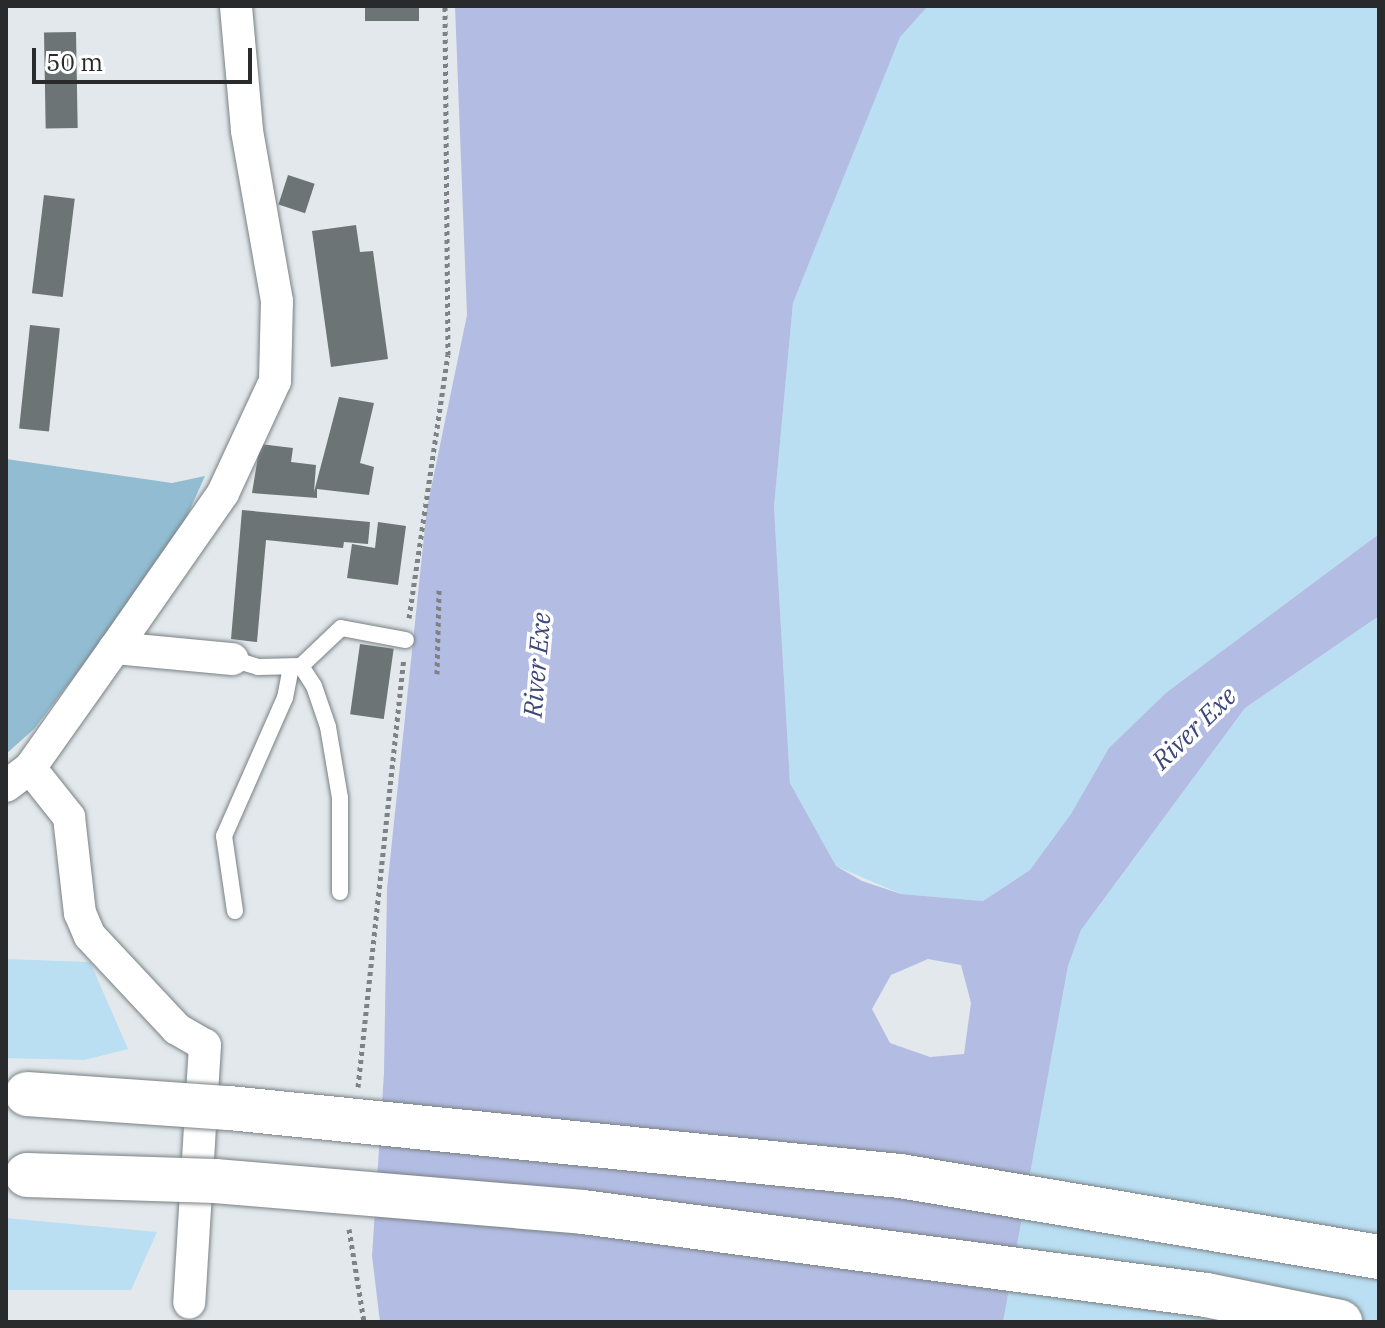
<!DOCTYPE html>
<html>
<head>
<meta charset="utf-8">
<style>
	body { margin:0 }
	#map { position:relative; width:1385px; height:1328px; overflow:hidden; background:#e2e8ec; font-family:"IBM Plex Serif",serif }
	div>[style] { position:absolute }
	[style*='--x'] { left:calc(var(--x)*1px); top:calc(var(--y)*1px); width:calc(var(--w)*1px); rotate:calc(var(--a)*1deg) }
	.green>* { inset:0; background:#badef2 }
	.forest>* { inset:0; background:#92bcd2 }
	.water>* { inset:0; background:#b3bde3 }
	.building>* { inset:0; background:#6d7475; transform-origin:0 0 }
	.path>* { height:5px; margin-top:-2.5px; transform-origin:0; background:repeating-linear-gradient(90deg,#7e8284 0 4px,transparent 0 8px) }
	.roads { filter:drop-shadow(0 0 2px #7a8083) drop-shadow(0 0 2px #7a8083) }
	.lane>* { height:16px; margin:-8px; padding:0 8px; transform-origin:8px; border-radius:8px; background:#fff }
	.street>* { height:32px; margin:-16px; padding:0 16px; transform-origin:16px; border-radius:16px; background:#fff }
	.bridges { filter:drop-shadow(0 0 2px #7a8083) drop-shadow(0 0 2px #7a8083) }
	.highway-bridge>* { height:44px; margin:-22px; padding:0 22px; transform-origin:22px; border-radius:22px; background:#fff }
	span { translate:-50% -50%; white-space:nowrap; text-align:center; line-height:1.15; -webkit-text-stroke:7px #fff; paint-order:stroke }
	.water-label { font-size:26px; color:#3c4678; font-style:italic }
	.frame { position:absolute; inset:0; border:8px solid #282a2b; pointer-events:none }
	.scale { position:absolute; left:32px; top:48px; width:220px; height:36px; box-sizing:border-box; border:4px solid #282a2b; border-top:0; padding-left:10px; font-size:24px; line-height:28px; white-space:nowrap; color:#282a2b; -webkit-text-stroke:6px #fff; paint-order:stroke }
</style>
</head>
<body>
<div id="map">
	<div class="green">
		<i style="clip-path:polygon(928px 6px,1379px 6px,1379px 534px,1167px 692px,1030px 870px,983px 901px,901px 894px,836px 866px,790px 783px,774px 507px,793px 303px,900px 36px)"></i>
		<i style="clip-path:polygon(1379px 616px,1379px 1322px,1003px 1322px,1068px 966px,1081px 930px,1245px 708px)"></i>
		<i style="clip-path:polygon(6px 959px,90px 962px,128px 1049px,84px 1060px,6px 1058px)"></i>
		<i style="clip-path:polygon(6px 1218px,157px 1232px,131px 1290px,6px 1290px)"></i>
	</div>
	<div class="forest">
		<i style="clip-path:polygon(6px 459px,172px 483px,205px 476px,173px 547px,34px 729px,6px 754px)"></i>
	</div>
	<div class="water">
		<i style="clip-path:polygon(evenodd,455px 6px,928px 6px,900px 37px,793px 303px,774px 507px,790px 783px,836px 866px,862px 881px,901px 894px,983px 901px,1030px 870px,1071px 814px,1109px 748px,1167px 692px,1379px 534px,1379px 616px,1245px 708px,1081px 930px,1068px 966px,1003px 1322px,380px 1322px,372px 1256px,384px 1073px,387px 889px,427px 508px,467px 315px,455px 6px,928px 959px,961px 965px,971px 1003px,964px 1054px,930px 1057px,890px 1043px,872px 1009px,891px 975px,928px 959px)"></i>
	</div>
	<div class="building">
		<i style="left:365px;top:6px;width:54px;height:15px"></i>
		<i style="left:76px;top:32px;width:96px;height:32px;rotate:89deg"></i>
		<i style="left:288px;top:175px;width:28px;height:31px;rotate:18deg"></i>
		<i style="left:44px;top:195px;width:31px;height:99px;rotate:7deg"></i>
		<i style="clip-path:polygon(356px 225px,360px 252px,373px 251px,388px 359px,331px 367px,312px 231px)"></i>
		<i style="left:30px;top:325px;width:30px;height:104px;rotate:6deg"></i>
		<i style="clip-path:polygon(339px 397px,374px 403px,360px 463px,374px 467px,369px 495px,317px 489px,317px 498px,252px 493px,260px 444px,293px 448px,291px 462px,316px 465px,314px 492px)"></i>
		<i style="clip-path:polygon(242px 510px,370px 522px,368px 544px,344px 542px,343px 548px,266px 540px,257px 642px,231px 639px)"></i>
		<i style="clip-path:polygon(378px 522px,406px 526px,398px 585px,347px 578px,352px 544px,375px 548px)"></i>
		<i style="left:360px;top:644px;width:34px;height:71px;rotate:8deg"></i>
	</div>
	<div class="path">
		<i style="--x:409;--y:618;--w:266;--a:-81.6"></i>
		<i style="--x:448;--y:355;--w:349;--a:-90.5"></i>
		<i style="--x:437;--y:674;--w:84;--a:-88.6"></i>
		<i style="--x:358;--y:1087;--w:429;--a:-83.9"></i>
		<i style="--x:349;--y:1229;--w:94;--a:80.8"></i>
	</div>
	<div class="roads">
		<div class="lane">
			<i style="--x:232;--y:659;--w:27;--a:17"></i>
			<i style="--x:258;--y:667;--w:43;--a:-1.3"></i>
			<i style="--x:301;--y:666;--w:55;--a:-43.5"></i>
			<i style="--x:341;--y:628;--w:66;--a:10.5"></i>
			<i style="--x:301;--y:666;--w:24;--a:57"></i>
			<i style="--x:314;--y:686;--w:43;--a:71.1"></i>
			<i style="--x:328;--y:727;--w:72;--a:80.4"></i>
			<i style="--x:340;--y:798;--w:94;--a:90"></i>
			<i style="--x:235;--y:911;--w:76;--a:-98.3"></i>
			<i style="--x:224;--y:836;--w:151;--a:-66.2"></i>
			<i style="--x:285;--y:698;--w:32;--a:-79"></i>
		</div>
		<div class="street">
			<i style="--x:115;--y:648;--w:189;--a:-55.1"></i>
			<i style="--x:223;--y:493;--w:123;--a:-65.1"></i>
			<i style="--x:275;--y:381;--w:80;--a:-88.6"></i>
			<i style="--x:277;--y:301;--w:174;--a:-100"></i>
			<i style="--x:247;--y:130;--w:124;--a:-95.1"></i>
			<i style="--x:30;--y:768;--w:63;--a:51.5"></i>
			<i style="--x:69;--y:817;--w:97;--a:83.5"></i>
			<i style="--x:80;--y:913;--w:25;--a:67"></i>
			<i style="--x:90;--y:936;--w:127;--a:46.9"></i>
			<i style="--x:177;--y:1029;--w:32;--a:30"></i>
			<i style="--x:205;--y:1045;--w:258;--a:93.5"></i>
			<i style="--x:6;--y:786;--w:30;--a:-37"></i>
			<i style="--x:30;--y:768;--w:147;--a:-54.7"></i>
			<i style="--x:115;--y:648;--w:118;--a:5.4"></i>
		</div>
	</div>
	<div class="bridges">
		<div class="highway-bridge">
			<i style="--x:27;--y:1094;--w:202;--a:4"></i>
			<i style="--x:229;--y:1108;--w:674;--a:5.79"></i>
			<i style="--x:900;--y:1176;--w:486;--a:9.6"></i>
			<i style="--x:27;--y:1175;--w:188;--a:1.8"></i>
			<i style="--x:215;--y:1181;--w:369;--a:4.8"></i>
			<i style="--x:583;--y:1212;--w:629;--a:7.59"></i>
			<i style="--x:1206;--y:1295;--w:137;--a:11.4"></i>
		</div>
	</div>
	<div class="water-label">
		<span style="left:537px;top:665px;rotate:-85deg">River Exe</span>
		<span style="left:1194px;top:728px;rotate:-44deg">River Exe</span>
	</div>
	<div class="frame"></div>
	<div class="scale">50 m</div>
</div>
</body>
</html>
